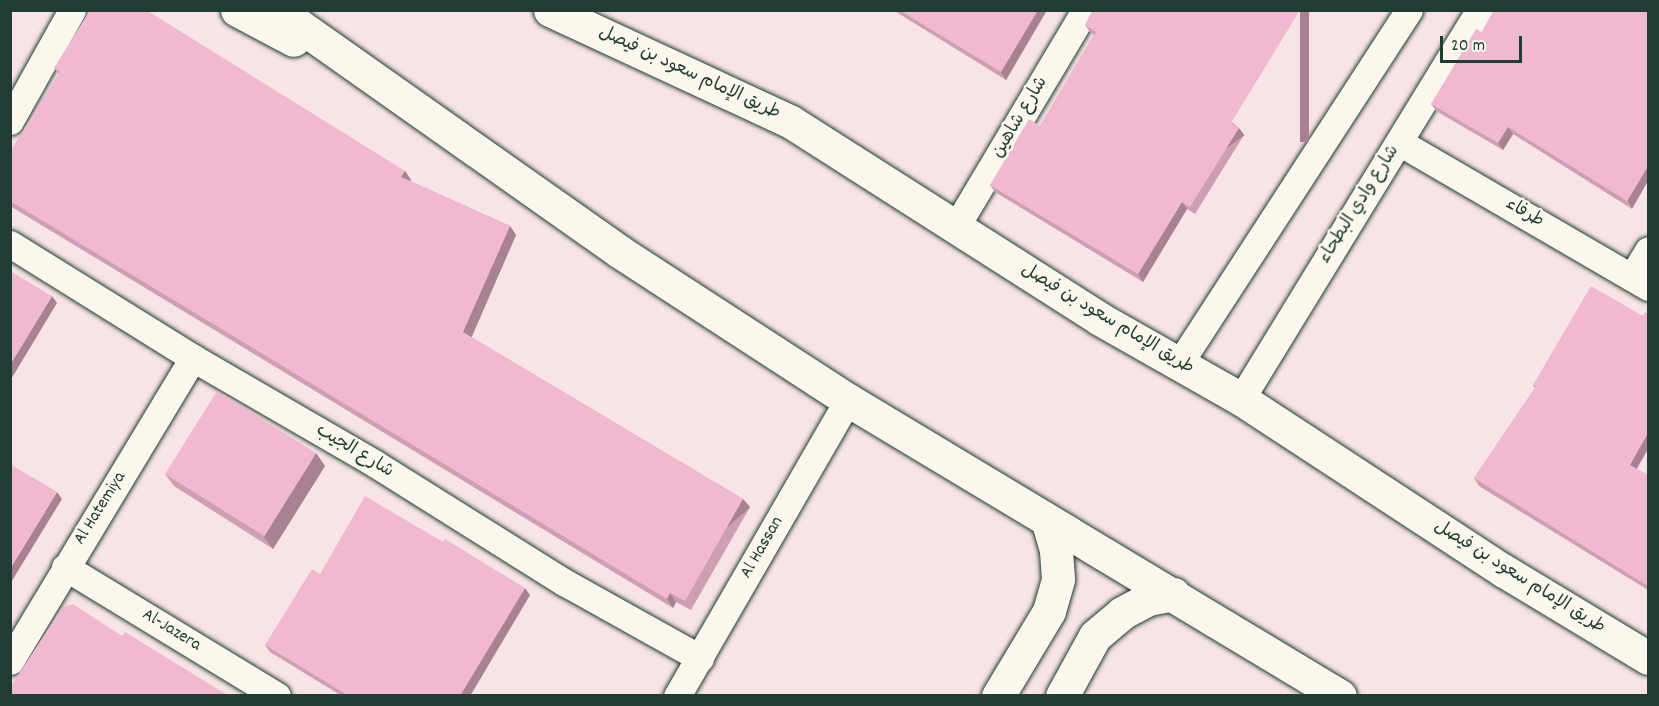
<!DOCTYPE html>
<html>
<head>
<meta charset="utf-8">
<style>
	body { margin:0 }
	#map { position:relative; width:1659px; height:706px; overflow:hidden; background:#f8e4e4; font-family:Dekko,"Playpen Sans Arabic",sans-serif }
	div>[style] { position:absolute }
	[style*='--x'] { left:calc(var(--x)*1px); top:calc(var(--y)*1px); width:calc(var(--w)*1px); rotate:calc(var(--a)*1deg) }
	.roads { filter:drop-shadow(0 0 2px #1f3d34) drop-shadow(0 0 2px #1f3d34) }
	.street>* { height:27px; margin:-13.5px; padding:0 13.5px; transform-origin:13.5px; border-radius:13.5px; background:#fbf7ec }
	.secondary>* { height:33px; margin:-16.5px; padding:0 16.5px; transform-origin:16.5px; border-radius:16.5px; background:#fbf7ec }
	.wall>* { inset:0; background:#ce9fb4 }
	.shaded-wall>* { inset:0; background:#a88292; transform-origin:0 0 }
	.building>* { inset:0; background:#f0b9d1; transform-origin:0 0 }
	span { translate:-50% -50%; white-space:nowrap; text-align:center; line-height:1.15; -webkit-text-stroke:5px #fbf7ec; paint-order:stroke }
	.street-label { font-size:18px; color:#1f3d34 }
	.frame { position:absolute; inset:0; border:12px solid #1f3d34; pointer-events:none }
	.scale { position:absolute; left:1440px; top:36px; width:82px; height:27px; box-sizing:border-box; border:3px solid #1f3d34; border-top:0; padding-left:8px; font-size:18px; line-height:21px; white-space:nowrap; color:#1f3d34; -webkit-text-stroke:4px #fbf7ec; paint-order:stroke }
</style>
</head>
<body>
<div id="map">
	<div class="roads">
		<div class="street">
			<i style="--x:10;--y:121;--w:127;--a:-60.8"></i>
			<i style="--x:1399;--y:142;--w:288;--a:30.2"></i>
			<i style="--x:957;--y:225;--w:250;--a:-59.2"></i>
			<i style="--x:10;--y:244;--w:216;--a:31.9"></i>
			<i style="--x:193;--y:358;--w:209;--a:30.1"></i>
			<i style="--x:374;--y:463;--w:224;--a:32.1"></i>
			<i style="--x:564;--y:582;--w:156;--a:29.2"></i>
			<i style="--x:1632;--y:277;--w:31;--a:-59"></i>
			<i style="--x:1179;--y:364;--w:422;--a:-57"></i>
			<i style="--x:1241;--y:399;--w:456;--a:-58.5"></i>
			<i style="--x:65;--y:567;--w:248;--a:31.3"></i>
			<i style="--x:10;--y:661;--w:354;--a:-58.9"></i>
			<i style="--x:677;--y:696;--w:342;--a:-60"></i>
		</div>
		<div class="secondary">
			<i style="--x:237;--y:10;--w:64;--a:27.8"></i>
			<i style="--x:277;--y:10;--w:420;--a:35.2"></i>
			<i style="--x:620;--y:252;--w:272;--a:33"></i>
			<i style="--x:848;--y:400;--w:574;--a:31.03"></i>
			<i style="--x:550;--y:10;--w:266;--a:24.9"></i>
			<i style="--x:791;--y:122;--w:366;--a:32.5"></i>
			<i style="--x:1100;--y:319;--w:162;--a:29.6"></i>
			<i style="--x:1241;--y:399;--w:314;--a:33.2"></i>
			<i style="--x:1504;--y:571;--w:168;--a:31.1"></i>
			<i style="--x:998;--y:696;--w:99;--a:-59"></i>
			<i style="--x:1049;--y:611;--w:33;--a:-74"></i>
			<i style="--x:1058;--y:579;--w:29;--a:-94"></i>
			<i style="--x:1056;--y:550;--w:29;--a:-106"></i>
			<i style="--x:1062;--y:696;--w:68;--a:-61.2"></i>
			<i style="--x:1095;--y:636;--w:35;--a:-40"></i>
			<i style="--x:1122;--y:613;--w:30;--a:-28"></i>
			<i style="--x:1148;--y:599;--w:26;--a:-11"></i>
		</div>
	</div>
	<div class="wall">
		<i style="clip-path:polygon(893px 10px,1047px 10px,1006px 80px)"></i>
		<i style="clip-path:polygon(1093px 10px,1239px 128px,1244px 135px,1195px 214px,1187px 209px,1143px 282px,995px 192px,990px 185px,1040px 126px,1094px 35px,1090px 32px,1085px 25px)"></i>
		<i style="clip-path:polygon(1494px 10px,1632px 209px,1513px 134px,1503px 150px,1436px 111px,1431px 104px,1482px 32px)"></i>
		<i style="clip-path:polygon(54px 68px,405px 171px,411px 180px,410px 181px,510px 226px,516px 235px,471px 337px,743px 499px,750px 507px,691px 610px,676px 602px,673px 608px,10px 206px,10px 152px,59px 74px)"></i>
		<i style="clip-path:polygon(1648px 314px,1648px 449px,1636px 469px,1648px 475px,1648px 590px,1479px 486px,1474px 478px,1535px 388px,1533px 385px)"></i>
		<i style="clip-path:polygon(316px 453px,325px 466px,273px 549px,174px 486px,165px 474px)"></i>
		<i style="clip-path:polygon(320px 574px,530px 595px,470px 696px,342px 696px,270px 652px,265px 645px)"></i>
	</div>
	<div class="shaded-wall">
		<i style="clip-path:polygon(1038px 10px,1047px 10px,1006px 80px,1001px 72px)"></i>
		<i style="left:1300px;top:10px;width:9px;height:132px"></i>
		<i style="clip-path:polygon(1508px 127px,1513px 134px,1503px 150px,1498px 143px)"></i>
		<i style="left:1239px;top:128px;width:9px;height:93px;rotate:54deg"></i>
		<i style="clip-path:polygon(1648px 166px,1648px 181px,1632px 209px,1627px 201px)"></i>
		<i style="clip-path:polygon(405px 171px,411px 180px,407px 186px,401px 177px)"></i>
		<i style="clip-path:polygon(1182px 202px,1187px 209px,1143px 282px,1138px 274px)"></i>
		<i style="clip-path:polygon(510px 226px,516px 235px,470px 341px,463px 332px)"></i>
		<i style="clip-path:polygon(52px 296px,57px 303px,10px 381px,10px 365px)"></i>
		<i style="clip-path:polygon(1648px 433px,1648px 449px,1635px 472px,1630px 465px)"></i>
		<i style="clip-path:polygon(316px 453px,325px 466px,273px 549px,264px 537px)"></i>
		<i style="clip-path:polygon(57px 492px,62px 499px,10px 584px,10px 569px)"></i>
		<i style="left:743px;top:499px;width:11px;height:117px;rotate:49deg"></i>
		<i style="clip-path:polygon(525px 588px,530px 595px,470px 696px,460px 696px)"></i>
		<i style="clip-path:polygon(670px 593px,676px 602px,673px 608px,667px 599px)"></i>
	</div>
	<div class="building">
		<i style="clip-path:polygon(90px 10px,146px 10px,405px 171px,401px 177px,510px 226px,463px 332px,743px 499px,685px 601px,670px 593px,667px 599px,10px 201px,10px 152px,60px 72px,54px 68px)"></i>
		<i style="clip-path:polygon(899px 10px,1038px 10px,1001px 72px)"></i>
		<i style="clip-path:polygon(1093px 10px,1300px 10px,1231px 123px,1239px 128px,1190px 207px,1182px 202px,1138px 274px,990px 185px,1029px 119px,1040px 126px,1096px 32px,1085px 25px)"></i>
		<i style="clip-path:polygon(1494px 10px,1648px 10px,1648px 166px,1627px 201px,1508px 127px,1498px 143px,1431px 104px,1476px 29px,1482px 32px)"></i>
		<i style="clip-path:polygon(10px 271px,52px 296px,10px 365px)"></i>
		<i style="clip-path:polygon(1591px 286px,1643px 316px,1645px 312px,1648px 314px,1648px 433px,1630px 465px,1648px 475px,1648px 586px,1474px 478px,1536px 386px,1533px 385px)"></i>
		<i style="left:217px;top:391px;width:117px;height:98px;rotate:32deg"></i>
		<i style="clip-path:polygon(10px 464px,57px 492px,10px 569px)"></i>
		<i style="clip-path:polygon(365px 496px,443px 542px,445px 539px,525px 588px,460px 696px,349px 696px,265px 645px,312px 569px,320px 574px)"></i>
		<i style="clip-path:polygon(73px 604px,122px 636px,125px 632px,229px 696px,10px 696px,10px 687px,63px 607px)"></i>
	</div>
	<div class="street-label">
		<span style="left:689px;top:74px;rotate:25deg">طريق الإمام سعود بن فيصل</span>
		<span style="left:1021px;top:118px;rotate:-59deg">شارع شاهين</span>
		<span style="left:1360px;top:205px;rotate:-58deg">شارع وادي البطحاء</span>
		<span style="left:1524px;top:214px;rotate:30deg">طرفاء</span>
		<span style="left:1107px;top:320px;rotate:31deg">طريق الإمام سعود بن فيصل</span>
		<span style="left:354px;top:452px;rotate:31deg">شارع الجيب</span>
		<span style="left:101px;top:509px;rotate:-58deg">Al Hatemiya</span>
		<span style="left:763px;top:548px;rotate:-60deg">Al Hassan</span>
		<span style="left:1519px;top:578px;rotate:32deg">طريق الإمام سعود بن فيصل</span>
		<span style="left:171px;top:631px;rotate:31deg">Al-Jazera</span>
	</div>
	<div class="frame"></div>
	<div class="scale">20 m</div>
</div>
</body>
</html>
